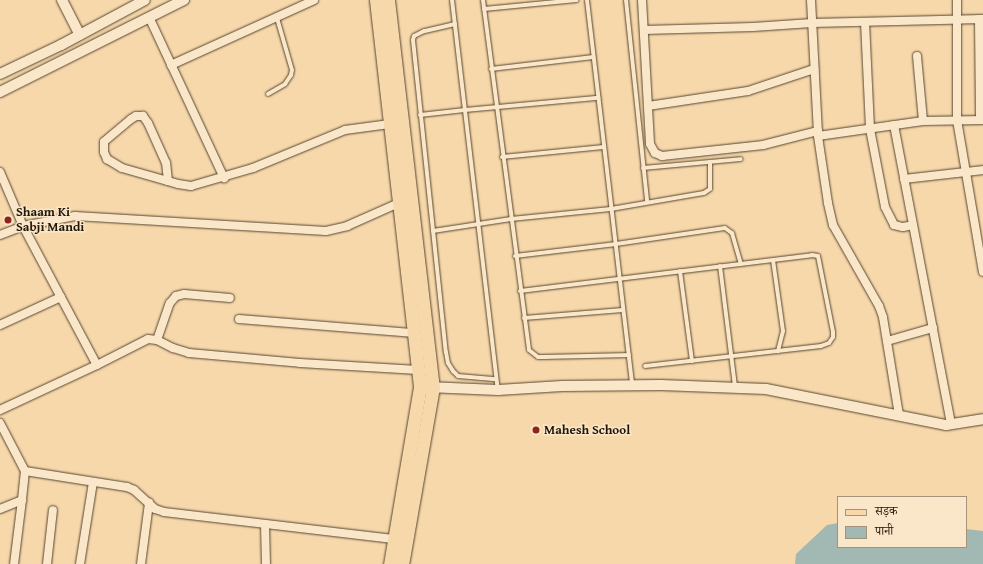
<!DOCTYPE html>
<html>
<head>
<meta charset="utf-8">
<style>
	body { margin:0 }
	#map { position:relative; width:983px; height:564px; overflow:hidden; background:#f7d8ab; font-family:"Gentium Book Plus","Noto Serif Devanagari",serif }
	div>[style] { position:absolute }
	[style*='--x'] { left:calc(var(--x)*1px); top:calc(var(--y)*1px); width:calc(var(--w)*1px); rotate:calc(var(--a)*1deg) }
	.water>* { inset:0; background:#a1b8b3 }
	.roads { filter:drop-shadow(0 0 1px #564630) drop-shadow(0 0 1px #564630) }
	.service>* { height:4px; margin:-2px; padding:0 2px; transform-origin:2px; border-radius:2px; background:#fae6c8 }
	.minor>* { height:8px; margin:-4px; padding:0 4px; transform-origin:4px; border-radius:4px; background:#fae6c8 }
	.tertiary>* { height:10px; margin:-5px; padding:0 5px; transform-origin:5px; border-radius:5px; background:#fae6c8 }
	.primary>* { height:13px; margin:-6.5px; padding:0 6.5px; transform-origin:6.5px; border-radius:6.5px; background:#f7d8ab }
	.dots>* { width:11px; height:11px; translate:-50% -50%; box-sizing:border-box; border:2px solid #fae6c8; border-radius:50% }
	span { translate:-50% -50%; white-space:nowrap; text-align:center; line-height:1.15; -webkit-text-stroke:3px #fae6c8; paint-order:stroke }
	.poi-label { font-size:13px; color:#211607; font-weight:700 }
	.left { translate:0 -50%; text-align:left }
	.legend { position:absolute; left:837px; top:496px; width:130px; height:52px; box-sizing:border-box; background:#fae6c8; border:1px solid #a3937b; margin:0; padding:5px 7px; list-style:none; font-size:12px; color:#211607 }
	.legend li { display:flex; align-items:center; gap:8px; height:20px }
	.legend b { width:20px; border:1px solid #a3937b }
</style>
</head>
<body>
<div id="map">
	<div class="water">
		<i style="clip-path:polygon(838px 523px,838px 547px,966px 547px,966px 529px,983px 531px,983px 564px,795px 564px,796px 554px,827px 525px)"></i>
	</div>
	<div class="roads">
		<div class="service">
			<i style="--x:452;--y:0;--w:392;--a:83.3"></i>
			<i style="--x:483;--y:0;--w:353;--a:82.5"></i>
			<i style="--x:529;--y:350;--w:11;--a:38"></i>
			<i style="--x:538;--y:357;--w:7;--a:0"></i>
			<i style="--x:545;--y:357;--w:84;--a:-1.4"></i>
			<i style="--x:587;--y:0;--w:388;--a:83.3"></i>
			<i style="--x:626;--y:0;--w:202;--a:84"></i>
			<i style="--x:484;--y:9;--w:93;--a:-5.5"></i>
			<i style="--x:455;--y:24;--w:32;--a:167"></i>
			<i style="--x:424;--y:31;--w:11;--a:153"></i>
			<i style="--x:414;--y:36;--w:4;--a:104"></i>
			<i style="--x:413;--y:40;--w:314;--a:84"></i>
			<i style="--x:446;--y:352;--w:11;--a:80"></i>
			<i style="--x:448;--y:363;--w:9;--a:58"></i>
			<i style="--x:453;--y:371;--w:7;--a:45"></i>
			<i style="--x:458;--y:376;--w:38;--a:5"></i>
			<i style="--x:491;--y:69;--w:103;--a:-6.7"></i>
			<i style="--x:268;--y:94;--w:20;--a:-30"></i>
			<i style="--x:285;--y:84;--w:11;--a:-56"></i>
			<i style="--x:291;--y:75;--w:5;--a:-79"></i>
			<i style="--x:292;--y:70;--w:54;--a:-106.1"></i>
			<i style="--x:420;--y:115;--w:45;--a:-6.3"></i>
			<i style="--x:465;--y:110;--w:134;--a:-5.2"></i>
			<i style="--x:502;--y:157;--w:102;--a:-5.6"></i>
			<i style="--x:643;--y:168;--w:98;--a:-5.2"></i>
			<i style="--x:433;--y:231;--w:79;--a:-8.7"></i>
			<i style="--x:511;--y:219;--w:100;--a:-5.7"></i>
			<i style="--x:611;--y:209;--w:94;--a:-9.8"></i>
			<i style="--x:704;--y:193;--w:7;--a:-34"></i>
			<i style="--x:710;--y:189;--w:27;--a:-90"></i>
			<i style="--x:515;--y:256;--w:102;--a:-6.8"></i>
			<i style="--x:616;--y:244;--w:110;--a:-8.4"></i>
			<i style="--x:725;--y:228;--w:9;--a:36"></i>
			<i style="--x:732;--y:233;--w:32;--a:74"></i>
			<i style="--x:773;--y:260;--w:72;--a:82"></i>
			<i style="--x:783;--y:331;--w:21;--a:104"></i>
			<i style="--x:720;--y:266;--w:122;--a:82.9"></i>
			<i style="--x:680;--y:271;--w:91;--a:82.4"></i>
			<i style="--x:520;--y:291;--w:294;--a:-7"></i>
			<i style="--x:812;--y:255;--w:6;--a:9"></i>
			<i style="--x:818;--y:256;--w:77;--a:78.8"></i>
			<i style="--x:833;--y:332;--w:5;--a:90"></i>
			<i style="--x:833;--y:337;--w:7;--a:124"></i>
			<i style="--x:829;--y:343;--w:9;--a:159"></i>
			<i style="--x:821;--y:346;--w:177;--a:173.5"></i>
			<i style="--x:524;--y:318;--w:99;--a:-4.6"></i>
		</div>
		<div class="minor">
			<i style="--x:642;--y:0;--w:144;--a:86.8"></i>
			<i style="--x:650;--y:144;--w:10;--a:61"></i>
			<i style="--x:655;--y:153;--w:8;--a:23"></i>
			<i style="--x:662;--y:156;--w:102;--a:-6.2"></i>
			<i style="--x:763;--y:145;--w:57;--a:-14.3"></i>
			<i style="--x:811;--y:0;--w:135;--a:87"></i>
			<i style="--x:957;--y:0;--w:120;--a:90"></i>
			<i style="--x:957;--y:120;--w:154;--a:80.3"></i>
			<i style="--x:149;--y:17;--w:178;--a:65"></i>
			<i style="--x:979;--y:19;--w:101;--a:89.4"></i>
			<i style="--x:865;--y:22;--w:107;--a:87.3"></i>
			<i style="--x:870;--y:129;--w:79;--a:79.1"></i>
			<i style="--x:885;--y:207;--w:20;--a:63"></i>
			<i style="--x:894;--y:225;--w:9;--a:13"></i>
			<i style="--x:903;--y:227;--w:10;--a:-11"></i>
			<i style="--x:644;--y:30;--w:109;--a:-1.6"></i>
			<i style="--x:753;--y:27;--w:59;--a:-3.9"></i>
			<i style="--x:812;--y:23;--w:171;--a:-1.3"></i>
			<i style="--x:917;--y:56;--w:65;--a:84.7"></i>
			<i style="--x:171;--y:65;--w:157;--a:-24.4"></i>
			<i style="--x:648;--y:106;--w:101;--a:-8.5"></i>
			<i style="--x:748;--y:91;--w:70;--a:-18.4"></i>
			<i style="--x:894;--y:125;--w:304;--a:79.2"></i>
			<i style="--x:0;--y:172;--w:59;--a:66.9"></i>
			<i style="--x:23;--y:226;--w:157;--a:62"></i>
			<i style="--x:904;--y:179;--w:80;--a:-6.5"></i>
			<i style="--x:168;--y:181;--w:18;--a:-96"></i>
			<i style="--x:166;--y:163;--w:44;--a:-114.2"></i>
			<i style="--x:148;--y:123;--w:9;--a:-126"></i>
			<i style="--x:143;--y:116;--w:7;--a:180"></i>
			<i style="--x:136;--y:116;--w:6;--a:149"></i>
			<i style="--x:131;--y:119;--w:35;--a:140"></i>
			<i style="--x:104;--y:142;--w:10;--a:90"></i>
			<i style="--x:104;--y:152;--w:8;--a:67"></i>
			<i style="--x:107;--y:159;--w:17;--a:31"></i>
			<i style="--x:122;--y:168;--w:58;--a:15.9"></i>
			<i style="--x:178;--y:184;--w:13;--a:9"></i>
			<i style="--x:191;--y:186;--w:65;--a:-16.2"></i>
			<i style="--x:253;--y:168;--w:100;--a:-22.4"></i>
			<i style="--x:345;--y:130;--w:45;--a:-7.6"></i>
			<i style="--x:0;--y:235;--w:25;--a:-21"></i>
			<i style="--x:23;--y:226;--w:53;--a:-10.9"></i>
			<i style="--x:75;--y:216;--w:251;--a:3.4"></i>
			<i style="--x:326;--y:231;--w:22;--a:-13"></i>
			<i style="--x:347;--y:226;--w:57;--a:-23.9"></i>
			<i style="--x:239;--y:319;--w:176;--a:4.6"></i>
			<i style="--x:0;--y:325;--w:67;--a:-24.7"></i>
			<i style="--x:157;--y:340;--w:39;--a:-71"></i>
			<i style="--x:170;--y:303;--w:9;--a:-49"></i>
			<i style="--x:176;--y:296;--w:8;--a:-14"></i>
			<i style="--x:184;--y:294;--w:46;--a:5"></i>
			<i style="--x:887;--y:341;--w:48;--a:-15.8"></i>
			<i style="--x:0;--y:410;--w:107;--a:-24.9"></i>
			<i style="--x:97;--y:365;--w:57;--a:-27"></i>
			<i style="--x:148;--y:339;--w:9;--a:6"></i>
			<i style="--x:157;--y:340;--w:18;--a:27"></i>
			<i style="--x:173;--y:348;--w:17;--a:17"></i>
			<i style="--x:189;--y:353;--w:111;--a:5.1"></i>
			<i style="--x:300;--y:363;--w:118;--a:3.4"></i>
			<i style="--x:899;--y:415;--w:99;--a:-99.3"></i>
			<i style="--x:883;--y:317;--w:12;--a:-110"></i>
			<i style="--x:879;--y:306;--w:93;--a:-119.6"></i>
			<i style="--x:833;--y:225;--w:23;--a:-103"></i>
			<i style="--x:828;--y:203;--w:68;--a:-98.5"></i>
			<i style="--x:818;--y:136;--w:106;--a:-8.1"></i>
			<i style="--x:923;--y:121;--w:60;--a:-1"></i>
			<i style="--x:0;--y:423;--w:54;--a:62.5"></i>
			<i style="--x:25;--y:471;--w:29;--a:96"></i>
			<i style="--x:25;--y:471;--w:103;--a:8.9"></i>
			<i style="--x:127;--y:487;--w:8;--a:23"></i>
			<i style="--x:134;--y:490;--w:28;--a:42"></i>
			<i style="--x:155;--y:509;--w:9;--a:18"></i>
			<i style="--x:164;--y:512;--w:233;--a:6.7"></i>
			<i style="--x:0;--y:509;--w:24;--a:-22"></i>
			<i style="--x:22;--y:500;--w:64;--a:97.1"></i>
			<i style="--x:265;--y:524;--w:40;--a:88.6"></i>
			<i style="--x:47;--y:564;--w:54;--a:-83.7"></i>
			<i style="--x:80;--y:564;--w:83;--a:-81"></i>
			<i style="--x:141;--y:564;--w:62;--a:-82.5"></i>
		</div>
		<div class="tertiary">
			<i style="--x:62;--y:0;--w:39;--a:63"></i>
			<i style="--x:0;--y:74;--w:68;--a:-25.4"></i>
			<i style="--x:61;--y:45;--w:95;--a:-28.2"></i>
			<i style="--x:0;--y:92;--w:206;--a:-26.6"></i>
			<i style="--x:427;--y:387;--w:71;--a:2.4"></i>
			<i style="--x:498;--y:390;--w:64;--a:-3.6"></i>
			<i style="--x:562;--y:386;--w:99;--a:-0.6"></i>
			<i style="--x:661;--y:385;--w:105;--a:2.2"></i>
			<i style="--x:766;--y:389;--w:184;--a:11.3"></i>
			<i style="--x:946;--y:425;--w:37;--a:-9"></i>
		</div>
		<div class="primary">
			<i style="--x:376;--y:0;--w:389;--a:83.5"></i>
			<i style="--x:420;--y:387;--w:180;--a:99.6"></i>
			<i style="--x:388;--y:0;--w:390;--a:83.4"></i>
			<i style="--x:433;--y:387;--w:180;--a:99.9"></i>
		</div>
	</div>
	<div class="dots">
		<i style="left:8px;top:220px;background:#8f2418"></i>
		<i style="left:536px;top:430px;background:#8f2418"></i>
	</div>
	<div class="poi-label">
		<span class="left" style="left:16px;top:220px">Shaam Ki<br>Sabji Mandi</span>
		<span class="left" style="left:544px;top:430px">Mahesh School</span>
	</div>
	<ul class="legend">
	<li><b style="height:5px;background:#f7d8ab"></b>सड़क</li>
	<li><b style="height:11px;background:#a1b8b3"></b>पानी</li>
	</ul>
</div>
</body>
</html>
